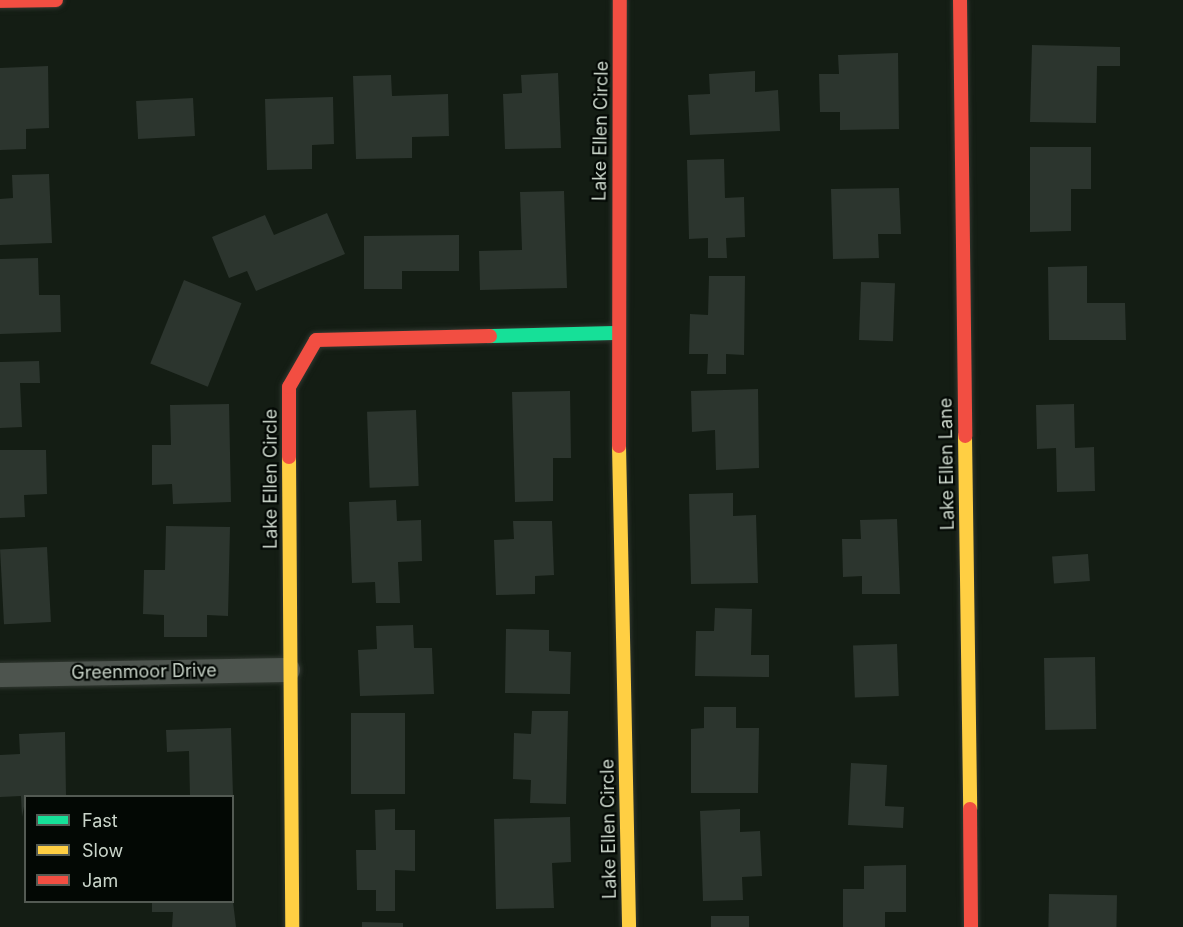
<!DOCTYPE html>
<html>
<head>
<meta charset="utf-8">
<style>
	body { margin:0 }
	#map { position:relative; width:1183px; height:927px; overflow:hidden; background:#141d14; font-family:Inter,sans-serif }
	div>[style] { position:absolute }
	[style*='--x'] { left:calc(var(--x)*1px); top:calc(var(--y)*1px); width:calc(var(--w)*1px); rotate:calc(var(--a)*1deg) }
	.building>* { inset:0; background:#2c352e; transform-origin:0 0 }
	.roads { filter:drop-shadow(0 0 2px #313831) drop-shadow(0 0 2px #313831) }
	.street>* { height:24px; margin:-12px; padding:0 12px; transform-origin:12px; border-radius:12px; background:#4d544e }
	.fast>* { height:14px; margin:-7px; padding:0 7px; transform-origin:7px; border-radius:7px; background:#16e098 }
	.slow>* { height:14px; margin:-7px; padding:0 7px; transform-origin:7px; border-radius:7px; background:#ffcf43 }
	.jam>* { height:14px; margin:-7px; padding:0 7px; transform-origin:7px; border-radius:7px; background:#f24e42 }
	span { translate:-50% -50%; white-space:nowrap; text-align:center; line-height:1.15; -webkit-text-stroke:4.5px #030804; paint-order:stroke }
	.street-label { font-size:18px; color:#cad5ca }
	.legend { position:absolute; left:24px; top:795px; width:210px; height:108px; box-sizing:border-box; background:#030804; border:2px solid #535a53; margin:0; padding:8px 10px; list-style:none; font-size:18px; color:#cad5ca }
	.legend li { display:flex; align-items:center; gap:12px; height:30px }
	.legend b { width:30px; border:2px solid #535a53 }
</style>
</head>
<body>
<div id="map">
	<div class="building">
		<i style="clip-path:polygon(1032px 45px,1120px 47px,1120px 66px,1097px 66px,1096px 123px,1030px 122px)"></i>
		<i style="clip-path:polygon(898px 53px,899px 129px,840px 130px,840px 112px,820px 112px,819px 74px,839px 74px,838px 55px)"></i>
		<i style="clip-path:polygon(48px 66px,49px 128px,26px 129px,26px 149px,0 150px,0 68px)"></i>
		<i style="clip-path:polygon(755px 71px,755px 92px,778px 90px,780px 131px,690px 135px,688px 95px,710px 94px,709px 74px)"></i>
		<i style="clip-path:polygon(558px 73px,561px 148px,505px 149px,503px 94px,522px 93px,521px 75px)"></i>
		<i style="clip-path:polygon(391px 75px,392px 96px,448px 94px,449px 136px,412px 137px,412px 158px,356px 159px,353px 76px)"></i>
		<i style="clip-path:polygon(333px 97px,334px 144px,312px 145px,312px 169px,267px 170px,265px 99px)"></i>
		<i style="left:193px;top:98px;width:38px;height:57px;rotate:87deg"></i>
		<i style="clip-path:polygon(1030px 147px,1091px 147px,1091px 189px,1071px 189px,1071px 231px,1030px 232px)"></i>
		<i style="clip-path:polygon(724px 159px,725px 198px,744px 197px,745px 237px,726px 238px,727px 258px,708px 258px,708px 238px,689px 239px,687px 160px)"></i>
		<i style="clip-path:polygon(49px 174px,52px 243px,0 245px,0 199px,13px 198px,12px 175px)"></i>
		<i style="clip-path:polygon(899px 188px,901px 234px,878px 234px,879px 258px,833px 259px,831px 189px)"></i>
		<i style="clip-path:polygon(564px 191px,567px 288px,480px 290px,479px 251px,522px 250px,520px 192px)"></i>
		<i style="clip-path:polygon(327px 213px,345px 254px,256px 291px,247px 271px,229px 278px,212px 237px,265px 215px,274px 235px)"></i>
		<i style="clip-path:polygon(459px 235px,459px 271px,402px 271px,402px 289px,364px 289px,364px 236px)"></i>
		<i style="clip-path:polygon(38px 258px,39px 295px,60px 295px,61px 332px,0 334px,0 259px)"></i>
		<i style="clip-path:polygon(1087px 266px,1087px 303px,1125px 303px,1126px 340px,1049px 340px,1048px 267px)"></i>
		<i style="clip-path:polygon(709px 276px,745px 276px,744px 355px,726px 354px,726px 374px,707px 374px,708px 354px,689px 354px,690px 314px,708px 315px)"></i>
		<i style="left:184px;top:280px;width:62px;height:90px;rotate:22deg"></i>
		<i style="left:861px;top:282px;width:34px;height:58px;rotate:2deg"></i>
		<i style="clip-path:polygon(39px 361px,40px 383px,20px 383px,22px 427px,0 428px,0 362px)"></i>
		<i style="clip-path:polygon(758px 389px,759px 468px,716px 470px,715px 430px,692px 432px,691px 391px)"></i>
		<i style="clip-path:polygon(570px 391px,571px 458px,553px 458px,553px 501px,515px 502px,512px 392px)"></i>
		<i style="clip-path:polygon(229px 404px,231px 502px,173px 504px,172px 484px,152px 485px,152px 445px,171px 445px,170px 405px)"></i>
		<i style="clip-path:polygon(1074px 404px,1075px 448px,1094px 447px,1095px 491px,1057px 492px,1056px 448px,1037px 449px,1036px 405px)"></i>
		<i style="left:416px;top:410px;width:76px;height:49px;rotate:88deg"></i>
		<i style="clip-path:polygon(0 450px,46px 450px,47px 494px,24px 495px,25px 517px,0 518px)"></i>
		<i style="clip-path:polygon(733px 493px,733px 516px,756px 515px,758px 583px,691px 584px,689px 494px)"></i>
		<i style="clip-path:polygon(396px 500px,397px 521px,421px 520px,422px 561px,398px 562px,400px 603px,376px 603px,375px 582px,352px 583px,349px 502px)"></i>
		<i style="clip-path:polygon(897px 519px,900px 594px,862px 594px,862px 576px,843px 577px,842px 539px,861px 539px,860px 520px)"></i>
		<i style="clip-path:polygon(513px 521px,552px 521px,554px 575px,535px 576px,535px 594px,496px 595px,494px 540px,514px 539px)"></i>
		<i style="clip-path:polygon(166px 526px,230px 527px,228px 616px,207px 615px,207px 637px,164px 637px,164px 615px,143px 614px,144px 570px,165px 570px)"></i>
		<i style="left:47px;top:547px;width:75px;height:47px;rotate:87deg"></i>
		<i style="left:1088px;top:554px;width:27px;height:36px;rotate:86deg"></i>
		<i style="clip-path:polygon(715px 608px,752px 609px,751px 655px,769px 655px,769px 677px,695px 676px,696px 631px,714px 631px)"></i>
		<i style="clip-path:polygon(413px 625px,414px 648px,432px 648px,434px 694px,360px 696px,358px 650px,377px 649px,376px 626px)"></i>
		<i style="clip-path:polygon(506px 629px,549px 630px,549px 651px,571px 652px,570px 694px,505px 693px)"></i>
		<i style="left:897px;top:644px;width:52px;height:44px;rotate:88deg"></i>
		<i style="left:1095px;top:657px;width:72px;height:51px;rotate:89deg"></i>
		<i style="clip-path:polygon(704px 707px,736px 707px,736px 728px,759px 728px,758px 793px,691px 793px,691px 729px,704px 728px)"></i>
		<i style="clip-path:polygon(532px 711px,568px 711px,566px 804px,530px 803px,531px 780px,513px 779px,514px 733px,531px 734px)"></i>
		<i style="left:405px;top:713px;width:81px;height:54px;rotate:90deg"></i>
		<i style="clip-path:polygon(231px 728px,233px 796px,190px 796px,189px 751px,167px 752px,166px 730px)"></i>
		<i style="clip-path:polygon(65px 732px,66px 796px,26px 796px,22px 817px,21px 796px,0 797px,0 755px,20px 754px,19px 734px)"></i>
		<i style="clip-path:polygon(851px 763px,887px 765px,885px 806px,904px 807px,903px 828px,848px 825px)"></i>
		<i style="clip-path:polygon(395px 809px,395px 830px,415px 830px,415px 871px,395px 870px,395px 911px,376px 911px,376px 890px,357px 890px,356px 850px,376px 850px,375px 810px)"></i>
		<i style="clip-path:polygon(740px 809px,740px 832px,760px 831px,762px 876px,742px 877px,743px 900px,703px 901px,700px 811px)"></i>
		<i style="clip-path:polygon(570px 817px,571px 862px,552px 863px,554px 908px,496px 909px,494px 819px)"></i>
		<i style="clip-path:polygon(906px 865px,906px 912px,885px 912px,885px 927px,843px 927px,843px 889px,864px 889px,864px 866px)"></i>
		<i style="clip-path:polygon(232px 893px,236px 927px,172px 927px,173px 912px,152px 912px,152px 902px,232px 902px)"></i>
		<i style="left:1049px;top:894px;width:68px;height:33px;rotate:1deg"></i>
		<i style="left:749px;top:916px;width:11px;height:38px;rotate:90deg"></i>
		<i style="clip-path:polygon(362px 922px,403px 923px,403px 927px,362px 927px)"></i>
	</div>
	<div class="roads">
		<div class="street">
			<i style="--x:0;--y:675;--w:288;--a:-1"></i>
		</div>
		<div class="fast">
			<i style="--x:490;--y:336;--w:127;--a:-1.4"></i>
		</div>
		<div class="slow">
			<i style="--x:965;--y:436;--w:373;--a:89.2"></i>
			<i style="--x:619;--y:446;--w:481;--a:88.8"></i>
			<i style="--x:289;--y:457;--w:470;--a:89.6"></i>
		</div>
		<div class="jam">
			<i style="--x:960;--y:0;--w:436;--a:89.3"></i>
			<i style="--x:0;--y:1;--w:56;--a:-1"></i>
			<i style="--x:619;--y:446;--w:446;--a:-89.9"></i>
			<i style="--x:289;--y:457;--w:70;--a:-90"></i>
			<i style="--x:289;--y:387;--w:54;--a:-60.1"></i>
			<i style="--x:316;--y:340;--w:174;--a:-1.3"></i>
			<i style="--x:970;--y:809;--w:118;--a:89.5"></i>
		</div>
	</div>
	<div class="street-label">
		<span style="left:601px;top:131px;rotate:-89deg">Lake Ellen Circle</span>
		<span style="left:947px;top:464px;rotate:-91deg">Lake Ellen Lane</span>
		<span style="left:271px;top:479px;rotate:-90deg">Lake Ellen Circle</span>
		<span style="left:144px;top:672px;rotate:-1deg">Greenmoor Drive</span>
		<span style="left:609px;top:829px;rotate:-91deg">Lake Ellen Circle</span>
	</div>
	<ul class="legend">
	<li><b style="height:8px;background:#16e098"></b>Fast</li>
	<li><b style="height:8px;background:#ffcf43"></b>Slow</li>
	<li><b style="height:8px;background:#f24e42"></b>Jam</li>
	</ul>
</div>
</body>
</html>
